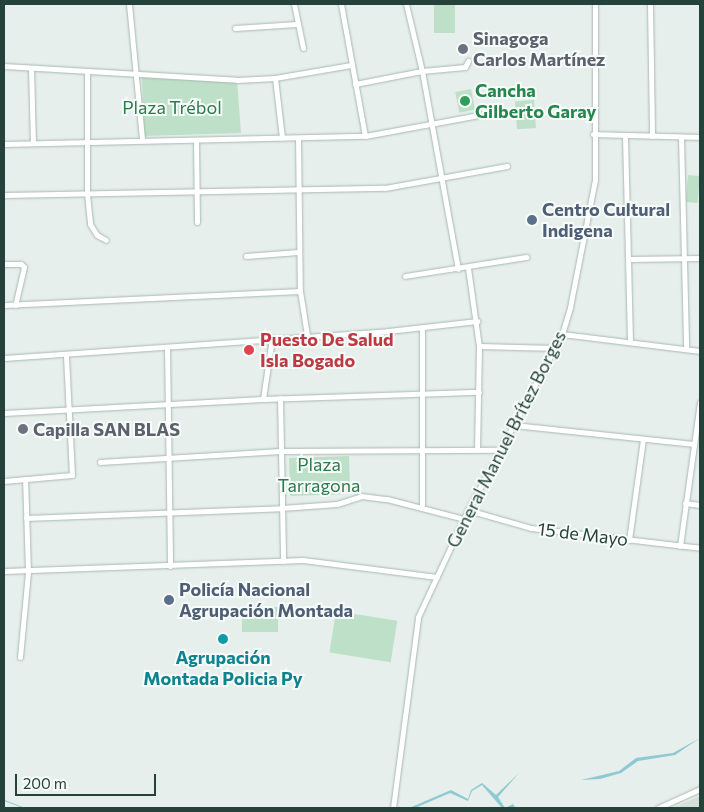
<!DOCTYPE html>
<html>
<head>
<meta charset="utf-8">
<style>
	body { margin:0 }
	#map { position:relative; width:704px; height:812px; overflow:hidden; background:#e6efeb; font-family:Commissioner,sans-serif }
	div>[style] { position:absolute }
	[style*='--x'] { left:calc(var(--x)*1px); top:calc(var(--y)*1px); width:calc(var(--w)*1px); rotate:calc(var(--a)*1deg) }
	.built>* { inset:0; background:#d4dfda }
	.green>* { inset:0; background:#bfe0c8; transform-origin:0 0 }
	.water>* { inset:0; background:#8ec9d4 }
	.stream>* { height:1px; margin:-0.5px; padding:0 0.5px; transform-origin:0.5px; border-radius:0.5px; background:#8ec9d4 }
	.roads { filter:drop-shadow(0 0 1px #a8b8b2) drop-shadow(0 0 1px #a8b8b2) }
	.minor>* { height:5px; margin:-2.5px; padding:0 2.5px; transform-origin:2.5px; border-radius:2.5px; background:#fff }
	.dots>* { width:14px; height:14px; translate:-50% -50%; box-sizing:border-box; border:2px solid #f7fbf9; border-radius:50% }
	span { translate:-50% -50%; white-space:nowrap; text-align:center; line-height:1.15; -webkit-text-stroke:4px #f7fbf9; paint-order:stroke }
	.worship-label { font-size:18px; color:#5b616d; font-weight:700 }
	.left { translate:0 -50%; text-align:left }
	.leisure-label { font-size:18px; color:#27864d; font-weight:700 }
	.park-label { font-size:18px; color:#2d7a4b }
	.service-label { font-size:18px; color:#4e5e75; font-weight:700 }
	.health-label { font-size:18px; color:#be3a42; font-weight:700 }
	.street-label { font-size:18px; color:#24423a }
	.culture-label { font-size:18px; color:#0d838f; font-weight:700 }
	.frame { position:absolute; inset:0; border:5px solid #24423a; pointer-events:none }
	.scale { position:absolute; left:15px; top:774px; width:141px; height:22px; box-sizing:border-box; border:2px solid #24423a; border-top:0; padding-left:6px; font-size:15px; line-height:18px; white-space:nowrap; color:#24423a; -webkit-text-stroke:4px #f7fbf9; paint-order:stroke }
</style>
</head>
<body>
<div id="map">
	<div class="built">
		<i style="clip-path:polygon(700px 796px,700px 808px,673px 808px)"></i>
	</div>
	<div class="green">
		<i style="left:434px;top:4px;width:21px;height:29px"></i>
		<i style="clip-path:polygon(142px 76px,237px 80px,241px 133px,144px 136px)"></i>
		<i style="left:471px;top:89px;width:21px;height:16px;rotate:79deg"></i>
		<i style="left:534px;top:100px;width:28px;height:19px;rotate:86deg"></i>
		<i style="left:688px;top:175px;width:12px;height:27px;rotate:5deg"></i>
		<i style="left:349px;top:456px;width:38px;height:60px;rotate:88deg"></i>
		<i style="left:242px;top:607px;width:36px;height:25px"></i>
		<i style="left:336px;top:611px;width:62px;height:42px;rotate:9deg"></i>
	</div>
	<div class="water">
		<i style="clip-path:polygon(700px 738px,675px 755px,638px 761px,621px 773px,600px 779px,581px 780px,619px 771px,636px 758px,673px 753px)"></i>
		<i style="clip-path:polygon(519px 773px,498px 797px,505px 808px,513px 804px,515px 807px,502px 808px,482px 785px,472px 791px,468px 801px,450px 793px,415px 808px,409px 808px,451px 790px,468px 799px,471px 790px,482px 783px,496px 795px)"></i>
	</div>
	<div class="stream">
		<i style="--x:4;--y:800;--w:22;--a:21"></i>
	</div>
	<div class="roads">
		<div class="minor">
			<i style="--x:129;--y:4;--w:136;--a:84.5"></i>
			<i style="--x:294;--y:4;--w:45;--a:78.4"></i>
			<i style="--x:341;--y:4;--w:134;--a:79.7"></i>
			<i style="--x:406;--y:4;--w:69;--a:76.6"></i>
			<i style="--x:422;--y:71;--w:201;--a:79.7"></i>
			<i style="--x:650;--y:4;--w:132;--a:89.1"></i>
			<i style="--x:235;--y:28;--w:62;--a:-3.7"></i>
			<i style="--x:4;--y:66;--w:233;--a:3.4"></i>
			<i style="--x:237;--y:80;--w:38;--a:-3"></i>
			<i style="--x:275;--y:78;--w:77;--a:-9.7"></i>
			<i style="--x:31;--y:68;--w:75;--a:88.5"></i>
			<i style="--x:87;--y:71;--w:123;--a:90"></i>
			<i style="--x:87;--y:194;--w:30;--a:84"></i>
			<i style="--x:90;--y:224;--w:13;--a:58"></i>
			<i style="--x:97;--y:235;--w:10;--a:29"></i>
			<i style="--x:275;--y:78;--w:60;--a:83.3"></i>
			<i style="--x:355;--y:84;--w:68;--a:-11"></i>
			<i style="--x:422;--y:71;--w:43;--a:-5.3"></i>
			<i style="--x:465;--y:67;--w:7;--a:-63"></i>
			<i style="--x:593;--y:134;--w:107;--a:1.6"></i>
			<i style="--x:625;--y:136;--w:206;--a:88.6"></i>
			<i style="--x:681;--y:137;--w:211;--a:88.6"></i>
			<i style="--x:298;--y:138;--w:153;--a:89.3"></i>
			<i style="--x:300;--y:291;--w:45;--a:81"></i>
			<i style="--x:196;--y:140;--w:82;--a:89.3"></i>
			<i style="--x:4;--y:144;--w:361;--a:-1.3"></i>
			<i style="--x:365;--y:136;--w:127;--a:-10.4"></i>
			<i style="--x:4;--y:195;--w:381;--a:-1.1"></i>
			<i style="--x:385;--y:188;--w:124;--a:-10.2"></i>
			<i style="--x:246;--y:256;--w:52;--a:-4.4"></i>
			<i style="--x:630;--y:259;--w:70;--a:-0.8"></i>
			<i style="--x:4;--y:264;--w:17;--a:0"></i>
			<i style="--x:21;--y:264;--w:4;--a:45"></i>
			<i style="--x:24;--y:267;--w:39;--a:103"></i>
			<i style="--x:468;--y:268;--w:79;--a:82"></i>
			<i style="--x:479;--y:346;--w:103;--a:91.1"></i>
			<i style="--x:405;--y:276;--w:123;--a:-8.9"></i>
			<i style="--x:4;--y:305;--w:296;--a:-2.7"></i>
			<i style="--x:562;--y:334;--w:139;--a:7"></i>
			<i style="--x:479;--y:346;--w:76;--a:1.5"></i>
			<i style="--x:167;--y:347;--w:219;--a:89.2"></i>
			<i style="--x:4;--y:358;--w:385;--a:-4"></i>
			<i style="--x:388;--y:331;--w:90;--a:-6.4"></i>
			<i style="--x:280;--y:398;--w:163;--a:88.9"></i>
			<i style="--x:263;--y:399;--w:62;--a:-81.6"></i>
			<i style="--x:4;--y:413;--w:259;--a:-3.1"></i>
			<i style="--x:263;--y:399;--w:216;--a:-1.9"></i>
			<i style="--x:514;--y:425;--w:181;--a:6"></i>
			<i style="--x:100;--y:462;--w:181;--a:-3.5"></i>
			<i style="--x:281;--y:451;--w:220;--a:-0.3"></i>
			<i style="--x:4;--y:481;--w:68;--a:-5"></i>
			<i style="--x:72;--y:475;--w:120;--a:-92.9"></i>
			<i style="--x:685;--y:503;--w:15;--a:8"></i>
			<i style="--x:422;--y:508;--w:180;--a:-90"></i>
			<i style="--x:468;--y:510;--w:66;--a:15.9"></i>
			<i style="--x:531;--y:528;--w:170;--a:6.7"></i>
			<i style="--x:26;--y:518;--w:255;--a:-2.2"></i>
			<i style="--x:281;--y:508;--w:56;--a:-4.1"></i>
			<i style="--x:337;--y:504;--w:25;--a:-18"></i>
			<i style="--x:361;--y:496;--w:26;--a:7"></i>
			<i style="--x:387;--y:499;--w:80;--a:14.6"></i>
			<i style="--x:629;--y:540;--w:102;--a:-82.1"></i>
			<i style="--x:680;--y:546;--w:145;--a:-82.1"></i>
			<i style="--x:4;--y:571;--w:299;--a:-2.1"></i>
			<i style="--x:303;--y:560;--w:135;--a:7.2"></i>
			<i style="--x:20;--y:657;--w:85;--a:-84.6"></i>
			<i style="--x:28;--y:572;--w:93;--a:-91.8"></i>
			<i style="--x:393;--y:808;--w:193;--a:-82.5"></i>
			<i style="--x:418;--y:617;--w:118;--a:-65"></i>
			<i style="--x:468;--y:510;--w:200;--a:-61.9"></i>
			<i style="--x:562;--y:334;--w:28;--a:-73"></i>
			<i style="--x:570;--y:307;--w:129;--a:-78.9"></i>
			<i style="--x:595;--y:180;--w:176;--a:-90"></i>
			<i style="--x:658;--y:808;--w:46;--a:-24.3"></i>
		</div>
	</div>
	<div class="dots">
		<i style="left:463px;top:49px;background:#6b7280"></i>
		<i style="left:465px;top:101px;background:#2e9e5b"></i>
		<i style="left:532px;top:220px;background:#5c6f8a"></i>
		<i style="left:249px;top:350px;background:#e0444e"></i>
		<i style="left:23px;top:429px;background:#6b7280"></i>
		<i style="left:169px;top:600px;background:#5c6f8a"></i>
		<i style="left:223px;top:639px;background:#0f9aa8"></i>
	</div>
	<div class="worship-label">
		<span class="left" style="left:473px;top:49px">Sinagoga<br>Carlos Martínez</span>
		<span class="left" style="left:33px;top:429px">Capilla SAN BLAS</span>
	</div>
	<div class="leisure-label">
		<span class="left" style="left:475px;top:101px">Cancha<br>Gilberto Garay</span>
	</div>
	<div class="park-label">
		<span style="left:172px;top:107px">Plaza Trébol</span>
		<span style="left:319px;top:475px">Plaza<br>Tarragona</span>
	</div>
	<div class="service-label">
		<span class="left" style="left:542px;top:220px">Centro Cultural<br>Indigena</span>
		<span class="left" style="left:179px;top:600px">Policía Nacional<br>Agrupación Montada</span>
	</div>
	<div class="health-label">
		<span class="left" style="left:260px;top:350px">Puesto De Salud<br>Isla Bogado</span>
	</div>
	<div class="street-label">
		<span style="left:506px;top:439px;rotate:-63deg">General Manuel Brítez Borges</span>
		<span style="left:583px;top:534px;rotate:7deg">15 de Mayo</span>
	</div>
	<div class="culture-label">
		<span style="left:223px;top:668px">Agrupación<br>Montada Policia Py</span>
	</div>
	<div class="frame"></div>
	<div class="scale">200 m</div>
</div>
</body>
</html>
